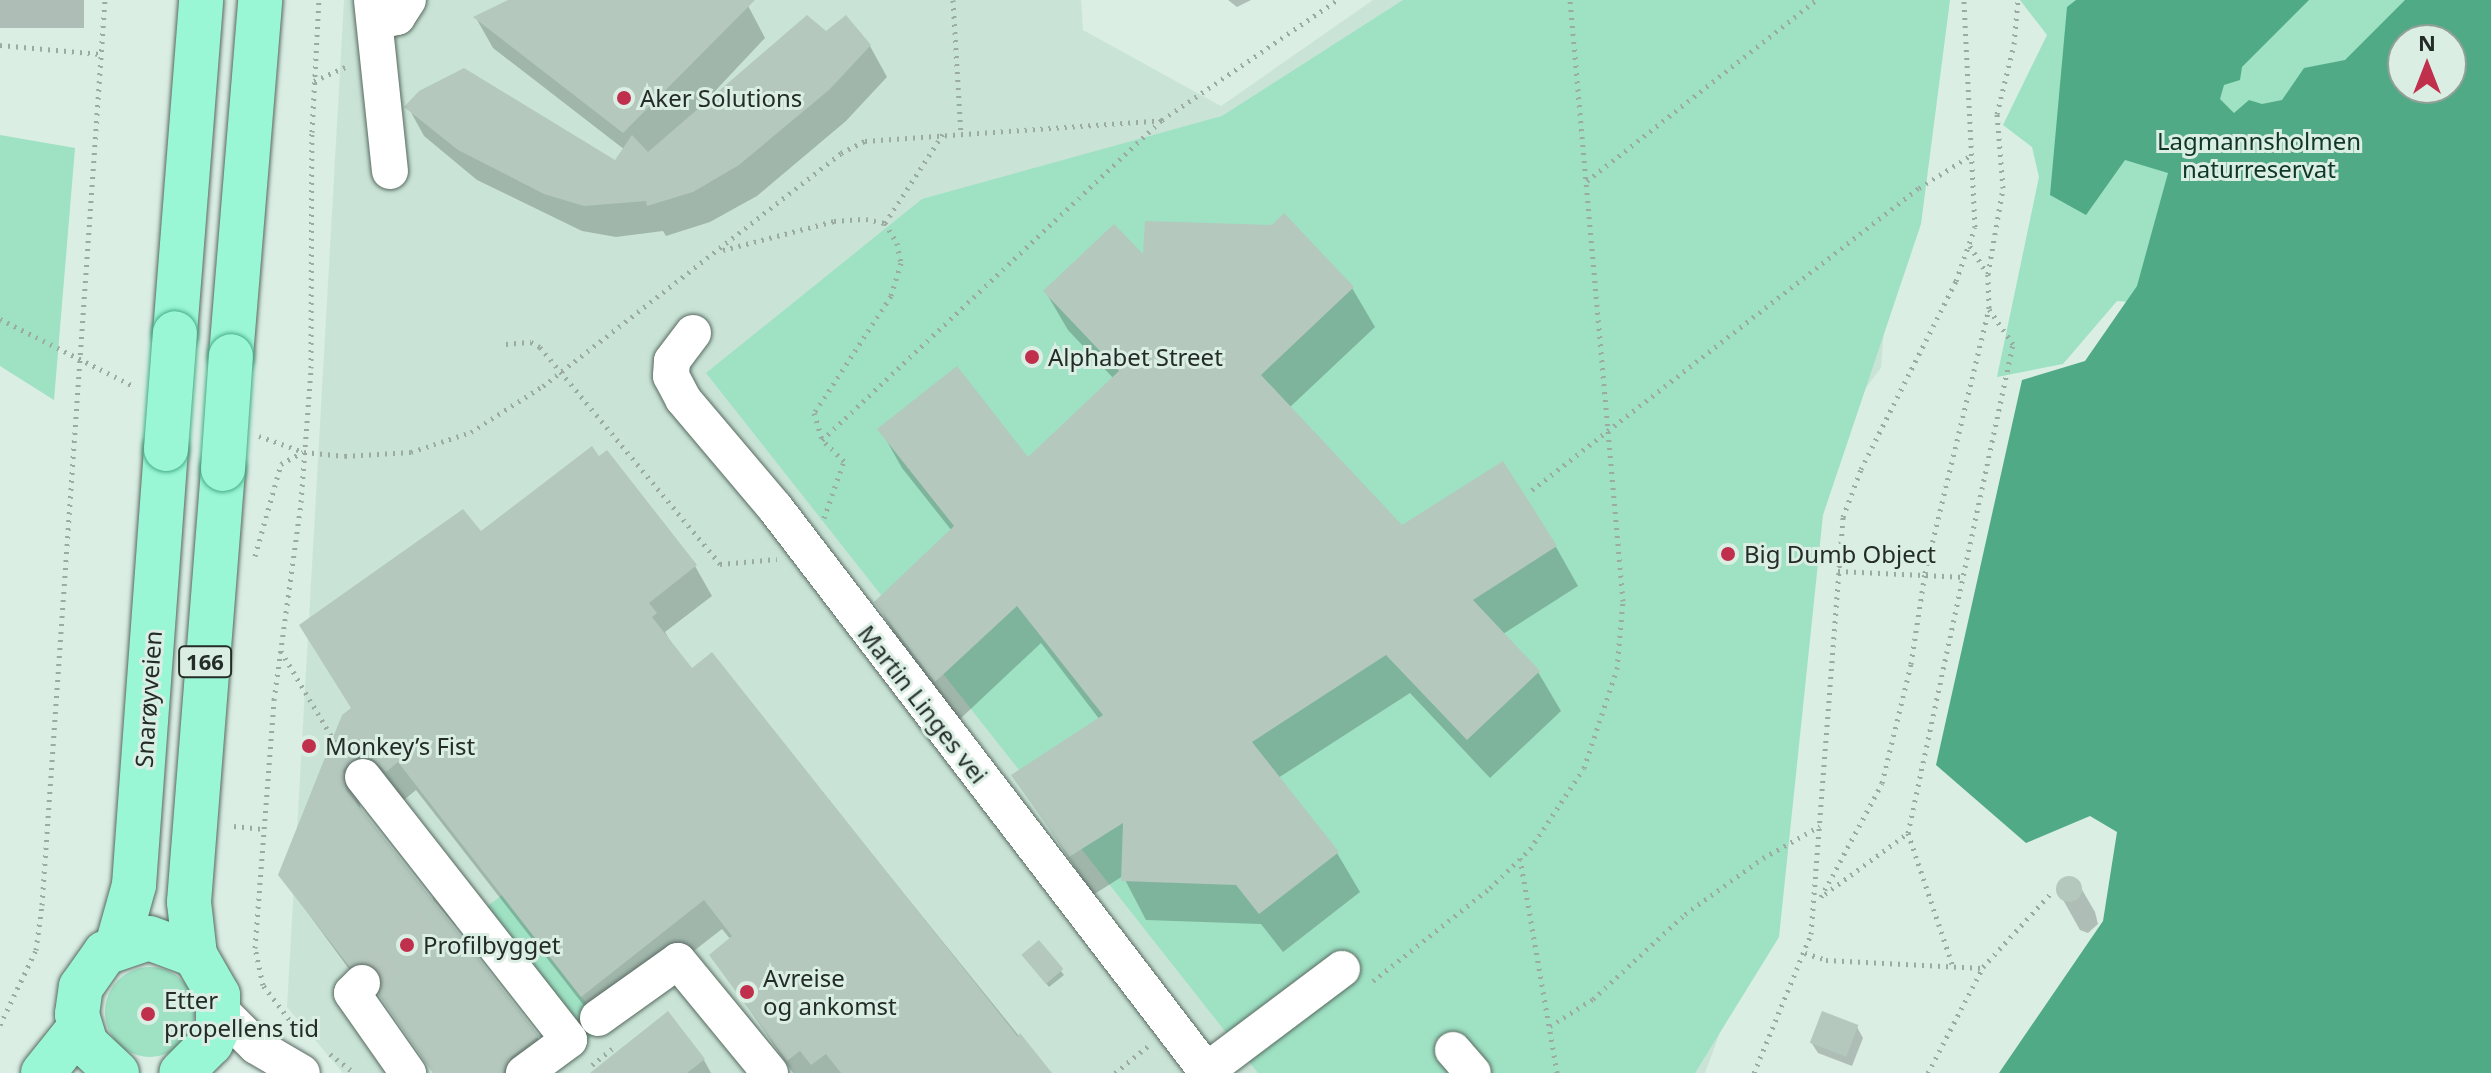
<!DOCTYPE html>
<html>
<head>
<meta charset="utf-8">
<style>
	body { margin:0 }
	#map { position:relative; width:2491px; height:1073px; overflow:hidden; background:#daeee4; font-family:"Noto Sans",sans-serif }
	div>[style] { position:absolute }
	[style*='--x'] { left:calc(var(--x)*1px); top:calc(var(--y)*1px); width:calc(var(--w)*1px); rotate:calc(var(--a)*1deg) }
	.built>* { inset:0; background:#c9e4d6 }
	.green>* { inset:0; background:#9ee1c3; transform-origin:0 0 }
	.round { border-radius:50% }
	.water>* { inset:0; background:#51aa86 }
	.shadow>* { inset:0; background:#0003; transform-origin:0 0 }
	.building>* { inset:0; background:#b4c8be; transform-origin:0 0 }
	.minor-tunnel>* { height:36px; margin-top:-18px; transform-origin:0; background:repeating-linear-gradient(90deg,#b6c7be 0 36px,transparent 0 54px) }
	.path>* { height:5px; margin-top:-2.5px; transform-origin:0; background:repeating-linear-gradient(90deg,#9baba3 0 2px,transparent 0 8px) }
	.roads { filter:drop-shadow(0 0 2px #586961) drop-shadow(0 0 2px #586961) }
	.minor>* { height:36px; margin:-18px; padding:0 18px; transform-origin:18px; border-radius:18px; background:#fff }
	.major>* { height:44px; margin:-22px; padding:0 22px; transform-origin:22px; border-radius:22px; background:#9af7d5 }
	.bridges { filter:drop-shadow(0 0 2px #45ac86) drop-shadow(0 0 2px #45ac86) }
	.major-bridge>* { height:44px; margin:-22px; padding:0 22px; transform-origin:22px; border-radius:22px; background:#9af7d5 }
	.dots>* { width:22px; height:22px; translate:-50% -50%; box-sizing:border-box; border:4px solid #daeee4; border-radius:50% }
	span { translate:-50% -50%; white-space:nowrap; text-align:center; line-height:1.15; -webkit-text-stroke:6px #daeee4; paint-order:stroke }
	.shield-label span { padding:2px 6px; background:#daeee4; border:2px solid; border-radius:6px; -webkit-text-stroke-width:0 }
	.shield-label { font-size:22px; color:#242c28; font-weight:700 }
	.poi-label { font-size:24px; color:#242c28 }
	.left { translate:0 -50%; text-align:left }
	.park-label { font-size:24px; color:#0f3728 }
	.street-label { font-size:24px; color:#242c28 }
	.north { position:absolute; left:2387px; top:24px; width:80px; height:80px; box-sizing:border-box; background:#daeee4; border:2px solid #91a099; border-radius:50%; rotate:0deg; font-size:22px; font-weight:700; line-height:32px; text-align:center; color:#242c28 }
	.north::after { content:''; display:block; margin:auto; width:28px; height:36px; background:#c0304c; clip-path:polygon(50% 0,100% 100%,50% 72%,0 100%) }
</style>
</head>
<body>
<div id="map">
	<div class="built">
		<i style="clip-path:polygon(344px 0,1081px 0,1083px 30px,1221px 106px,1373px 0,1909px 0,1881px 368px,1803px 470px,1738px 984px,1705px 1073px,343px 1073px,287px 1007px)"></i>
	</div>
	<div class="green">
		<i style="clip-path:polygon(1403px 0,1950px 0,1921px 224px,1823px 515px,1779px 937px,1695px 1073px,1258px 1073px,706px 373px,922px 199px,1222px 116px)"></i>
		<i style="clip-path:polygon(evenodd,2020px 0,2491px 0,2491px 208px,2196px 307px,2117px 301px,2063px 364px,1997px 377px,2039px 177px,2032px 147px,2003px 125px,2047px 35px,2020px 0,2403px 40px,2451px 40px,2451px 88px,2403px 88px,2403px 40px)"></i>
		<i style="clip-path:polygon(0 135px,75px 148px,54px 400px,0 366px)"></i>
		<i style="left:502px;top:895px;width:167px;height:26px;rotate:52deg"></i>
		<i class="round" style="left:105px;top:967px;width:90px;height:90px"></i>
	</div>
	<div class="water">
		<i style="clip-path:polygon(evenodd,2076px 0,2309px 0,2242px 67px,2240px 80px,2224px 85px,2220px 99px,2234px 113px,2249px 100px,2262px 104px,2282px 100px,2304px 68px,2345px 60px,2405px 0,2491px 0,2491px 1073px,1999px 1073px,2103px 921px,2117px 832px,2090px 816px,2026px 843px,1936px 765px,2022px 380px,2085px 361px,2137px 286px,2168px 173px,2125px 160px,2086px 215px,2050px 195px,2067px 7px,2076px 0,2403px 40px,2451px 40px,2451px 88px,2403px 88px,2403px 40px)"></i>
	</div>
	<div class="shadow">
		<i style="left:0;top:0;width:84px;height:28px"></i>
		<i style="clip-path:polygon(512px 0,745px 0,765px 38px,686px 122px,826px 34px,870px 46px,887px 77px,846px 121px,757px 196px,710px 222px,666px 236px,663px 231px,616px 237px,582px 231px,477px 180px,424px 136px,407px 105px,616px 163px,625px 150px,493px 48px,476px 18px)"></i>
		<i style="clip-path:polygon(1228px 0,1251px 0,1237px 7px)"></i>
		<i style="clip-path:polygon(1145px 258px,1352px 288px,1375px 327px,1289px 408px,1402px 527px,1556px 547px,1578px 586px,1503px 634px,1538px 672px,1561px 711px,1490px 778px,1410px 693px,1278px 778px,1337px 853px,1360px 892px,1283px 952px,1261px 924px,1146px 920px,1123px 876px,1093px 895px,1014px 775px,1100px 720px,1041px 643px,959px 720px,899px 642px,876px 602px,952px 531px,902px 468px,880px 429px,1027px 460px,1114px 379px,1068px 330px,1045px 291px)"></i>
		<i style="clip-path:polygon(481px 534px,695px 566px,712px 596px,665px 632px,672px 644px,692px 670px,711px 655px,1049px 1073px,793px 1073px,712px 955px,731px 940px,722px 929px,599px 1025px,416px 790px,404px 800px,359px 800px,361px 811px,537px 1037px,554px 1066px,545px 1073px,433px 1073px,380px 993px,368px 995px,280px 875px,352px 709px)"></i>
		<i style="clip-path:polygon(2068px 877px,2077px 881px,2095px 912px,2098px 924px,2088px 933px,2080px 930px,2062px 898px,2059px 885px)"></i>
		<i style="clip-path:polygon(1039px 943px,1064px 975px,1049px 987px,1027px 960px)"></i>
		<i style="clip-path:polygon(1857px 1027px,1863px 1038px,1852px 1066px,1818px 1053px,1811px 1042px)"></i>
		<i style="clip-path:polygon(704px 1060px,711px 1073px,593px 1073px)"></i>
	</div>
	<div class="building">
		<i style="clip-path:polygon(508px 0,755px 0,623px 133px,473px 17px)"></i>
		<i style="clip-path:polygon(807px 15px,826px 31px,846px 15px,871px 45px,829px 90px,739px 165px,693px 192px,647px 206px,646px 201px,584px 206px,544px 194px,458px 150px,404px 107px,419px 91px,464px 68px,615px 160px,632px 135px,648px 152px)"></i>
		<i style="clip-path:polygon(1284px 213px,1354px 287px,1261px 375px,1402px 525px,1503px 461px,1557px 546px,1473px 600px,1540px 671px,1467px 740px,1386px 655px,1252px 742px,1339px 852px,1259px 914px,1236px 885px,1121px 881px,1123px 823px,1069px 857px,1011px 775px,1103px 715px,1017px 606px,935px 682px,874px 602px,954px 526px,877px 429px,957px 366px,1028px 457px,1119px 371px,1043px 291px,1114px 224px,1143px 254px,1145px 221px,1272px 225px)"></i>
		<i style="clip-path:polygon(592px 446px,599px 456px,607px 450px,697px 565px,649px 603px,657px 613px,652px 617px,692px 668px,712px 652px,1018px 1037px,1020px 1033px,1052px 1073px,841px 1073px,826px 1054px,811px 1065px,800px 1051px,787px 1061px,709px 955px,732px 936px,704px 900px,581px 997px,398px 762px,386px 772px,372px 758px,359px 756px,343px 770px,346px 790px,539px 1036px,511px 1057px,503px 1073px,433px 1073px,379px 995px,382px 978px,377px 969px,367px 963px,350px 967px,278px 875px,342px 715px,351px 708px,299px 625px,463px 509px,481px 531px)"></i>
		<i class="round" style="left:2056px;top:876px;width:26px;height:26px"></i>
		<i style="left:1039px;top:940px;width:38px;height:23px;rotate:50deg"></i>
		<i style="clip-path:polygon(668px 1011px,705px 1059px,687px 1073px,590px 1073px)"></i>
		<i style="left:1822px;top:1011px;width:39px;height:34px;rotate:21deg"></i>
	</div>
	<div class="minor-tunnel">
		<i style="--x:362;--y:983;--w:118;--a:-40.9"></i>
	</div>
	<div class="path">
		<i style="--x:953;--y:0;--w:133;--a:86.6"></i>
		<i style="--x:0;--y:45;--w:101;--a:5.1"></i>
		<i style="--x:314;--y:81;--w:39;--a:-24"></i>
		<i style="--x:1587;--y:181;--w:292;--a:-38.3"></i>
		<i style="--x:885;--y:223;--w:106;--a:-56.9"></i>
		<i style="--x:1970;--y:246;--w:32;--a:58"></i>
		<i style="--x:723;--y:250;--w:115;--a:-14.6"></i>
		<i style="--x:834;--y:221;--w:32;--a:-4"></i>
		<i style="--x:866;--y:219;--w:19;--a:12"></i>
		<i style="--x:885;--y:223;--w:23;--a:59"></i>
		<i style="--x:897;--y:243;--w:20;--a:79"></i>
		<i style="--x:901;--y:263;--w:34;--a:107"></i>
		<i style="--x:891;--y:296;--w:140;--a:123.3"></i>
		<i style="--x:814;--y:413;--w:28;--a:73"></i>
		<i style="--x:0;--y:319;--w:151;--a:26.7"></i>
		<i style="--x:506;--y:344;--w:25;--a:-5"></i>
		<i style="--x:531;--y:342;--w:10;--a:29"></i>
		<i style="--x:540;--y:347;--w:282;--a:50.3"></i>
		<i style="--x:720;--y:564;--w:57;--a:-5"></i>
		<i style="--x:259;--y:436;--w:48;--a:19.6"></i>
		<i style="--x:304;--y:452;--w:41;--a:5.6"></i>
		<i style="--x:345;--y:456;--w:66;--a:-3.5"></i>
		<i style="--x:411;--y:452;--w:63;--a:-18.4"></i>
		<i style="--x:471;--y:432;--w:85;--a:-32.6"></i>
		<i style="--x:543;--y:386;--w:378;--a:-38"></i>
		<i style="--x:841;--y:153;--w:27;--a:-27"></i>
		<i style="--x:865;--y:141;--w:298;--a:-4"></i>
		<i style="--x:1162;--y:120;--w:212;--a:-34.4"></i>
		<i style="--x:1532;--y:490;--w:491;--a:-38"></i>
		<i style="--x:1919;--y:188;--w:64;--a:-32.2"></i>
		<i style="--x:824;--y:518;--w:60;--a:-70.7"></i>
		<i style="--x:844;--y:461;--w:30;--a:-136"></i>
		<i style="--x:822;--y:440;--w:467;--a:-43.3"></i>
		<i style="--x:255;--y:556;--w:96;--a:-74.2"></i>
		<i style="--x:281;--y:464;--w:25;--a:-29"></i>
		<i style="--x:1838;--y:571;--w:128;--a:2.7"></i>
		<i style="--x:281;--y:651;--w:122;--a:59.4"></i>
		<i style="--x:234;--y:826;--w:30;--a:6"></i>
		<i style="--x:1908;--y:833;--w:141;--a:71.4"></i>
		<i style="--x:1520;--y:858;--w:218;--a:80.2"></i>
		<i style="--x:1825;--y:894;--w:103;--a:-36.3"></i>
		<i style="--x:1908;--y:833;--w:500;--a:-77.88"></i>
		<i style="--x:2013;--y:344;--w:42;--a:-124.4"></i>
		<i style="--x:1821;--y:897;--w:129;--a:-61.8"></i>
		<i style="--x:1882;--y:783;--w:122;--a:-76.3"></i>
		<i style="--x:1911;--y:664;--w:92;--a:-81.3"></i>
		<i style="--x:1925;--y:573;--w:273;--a:-76.4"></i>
		<i style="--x:1989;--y:308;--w:34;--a:-92"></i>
		<i style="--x:1988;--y:274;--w:87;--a:-80.1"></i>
		<i style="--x:2003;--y:188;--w:74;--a:-94.6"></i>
		<i style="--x:1997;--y:114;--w:72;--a:-76.3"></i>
		<i style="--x:2014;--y:44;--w:44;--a:-84.8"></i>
		<i style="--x:1805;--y:953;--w:22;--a:18"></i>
		<i style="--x:1826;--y:960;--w:156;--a:2.9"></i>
		<i style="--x:1373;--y:981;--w:149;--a:-38.5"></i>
		<i style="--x:1490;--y:888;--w:56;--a:-44.3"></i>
		<i style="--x:1530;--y:849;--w:97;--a:-56.3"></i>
		<i style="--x:1584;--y:768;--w:104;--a:-71.6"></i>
		<i style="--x:1617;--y:669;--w:68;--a:-85"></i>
		<i style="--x:1623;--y:601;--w:603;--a:-95.04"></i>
		<i style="--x:0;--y:1025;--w:83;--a:-64.4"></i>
		<i style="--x:36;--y:950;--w:45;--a:-82.4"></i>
		<i style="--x:42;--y:905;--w:907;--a:-86.02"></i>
		<i style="--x:1550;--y:1026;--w:51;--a:-32.1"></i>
		<i style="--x:1593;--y:999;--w:125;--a:-42.7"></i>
		<i style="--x:1685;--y:914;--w:96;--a:-35.7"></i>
		<i style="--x:1763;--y:858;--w:65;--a:-29.3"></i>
		<i style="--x:299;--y:1032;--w:59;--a:-127.5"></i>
		<i style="--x:263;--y:985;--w:38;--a:-102"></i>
		<i style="--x:255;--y:948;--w:249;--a:-85.6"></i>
		<i style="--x:274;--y:700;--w:200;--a:-82.2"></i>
		<i style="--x:301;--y:502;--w:134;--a:-85.7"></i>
		<i style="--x:311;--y:368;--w:236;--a:-89.8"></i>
		<i style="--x:312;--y:132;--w:132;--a:-87"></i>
		<i style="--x:330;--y:1054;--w:31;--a:38"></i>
		<i style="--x:592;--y:1065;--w:26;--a:-39"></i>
		<i style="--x:1115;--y:1073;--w:43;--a:-39.3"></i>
		<i style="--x:1754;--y:1073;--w:150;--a:-67.7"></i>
		<i style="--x:1811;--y:934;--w:418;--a:-85.6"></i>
		<i style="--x:1843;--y:517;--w:51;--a:-69.4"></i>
		<i style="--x:1861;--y:469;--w:211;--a:-63.2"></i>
		<i style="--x:1956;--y:281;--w:57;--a:-70.6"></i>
		<i style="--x:1975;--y:227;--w:227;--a:-92.8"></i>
		<i style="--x:1928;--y:1073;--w:119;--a:-62.6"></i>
		<i style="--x:1983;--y:967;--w:102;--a:-47.4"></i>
	</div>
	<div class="roads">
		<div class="minor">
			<i style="--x:372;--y:0;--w:172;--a:84"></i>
			<i style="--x:375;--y:22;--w:23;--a:-13"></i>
			<i style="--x:397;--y:17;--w:20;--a:-57"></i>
			<i style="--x:693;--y:333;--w:35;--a:127"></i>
			<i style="--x:672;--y:361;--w:15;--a:94"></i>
			<i style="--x:671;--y:376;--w:26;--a:62"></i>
			<i style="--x:683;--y:399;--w:144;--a:49.8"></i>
			<i style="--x:776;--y:509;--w:710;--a:52.55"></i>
			<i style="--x:363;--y:777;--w:334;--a:51.9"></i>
			<i style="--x:569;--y:1040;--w:56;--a:143.7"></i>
			<i style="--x:362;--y:983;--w:14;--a:135"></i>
			<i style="--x:352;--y:993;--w:98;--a:55"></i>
			<i style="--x:220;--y:1010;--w:51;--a:45"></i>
			<i style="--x:256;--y:1046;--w:53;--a:30.4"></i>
			<i style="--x:598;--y:1018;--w:98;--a:-35.5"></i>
			<i style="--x:678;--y:961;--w:145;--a:50.6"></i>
			<i style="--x:1453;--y:1050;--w:30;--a:49"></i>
			<i style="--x:1206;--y:1071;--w:170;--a:-36.9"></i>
		</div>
		<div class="major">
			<i style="--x:175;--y:333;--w:334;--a:-85.5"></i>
			<i style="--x:231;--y:356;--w:357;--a:-85.3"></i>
			<i style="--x:117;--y:946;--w:63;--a:-74.4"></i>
			<i style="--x:134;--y:885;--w:437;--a:-85.8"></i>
			<i style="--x:195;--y:955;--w:53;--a:-96.5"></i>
			<i style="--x:189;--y:902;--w:434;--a:-85.5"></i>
			<i style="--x:43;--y:1073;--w:58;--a:-51.3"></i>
			<i style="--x:117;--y:1073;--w:42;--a:-136.9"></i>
			<i style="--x:86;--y:1044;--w:31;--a:-107"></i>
			<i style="--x:77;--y:1014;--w:27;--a:-82"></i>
			<i style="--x:81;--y:987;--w:42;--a:-54.8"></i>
			<i style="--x:105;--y:953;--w:46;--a:-18.8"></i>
			<i style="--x:149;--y:938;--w:49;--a:20.3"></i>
			<i style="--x:195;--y:955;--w:46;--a:60.1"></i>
			<i style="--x:218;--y:995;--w:33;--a:90"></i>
			<i style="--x:218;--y:1028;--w:17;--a:115"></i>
			<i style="--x:211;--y:1043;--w:42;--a:135"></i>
		</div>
	</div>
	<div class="bridges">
		<div class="major-bridge">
			<i style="--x:166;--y:449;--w:116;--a:-85.6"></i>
			<i style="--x:223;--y:469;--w:113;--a:-86"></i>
		</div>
	</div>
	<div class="dots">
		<i style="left:624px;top:98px;background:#c0304c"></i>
		<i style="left:1032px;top:357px;background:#c0304c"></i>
		<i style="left:1728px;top:554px;background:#c0304c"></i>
		<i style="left:309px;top:746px;background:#c0304c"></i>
		<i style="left:407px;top:945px;background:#c0304c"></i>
		<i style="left:747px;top:992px;background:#c0304c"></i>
		<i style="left:148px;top:1014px;background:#c0304c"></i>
	</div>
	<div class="shield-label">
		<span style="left:205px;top:662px">166</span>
	</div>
	<div class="poi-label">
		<span class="left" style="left:640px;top:98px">Aker Solutions</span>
		<span class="left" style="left:1048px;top:357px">Alphabet Street</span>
		<span class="left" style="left:1744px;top:554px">Big Dumb Object</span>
		<span class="left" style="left:325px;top:746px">Monkey’s Fist</span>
		<span class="left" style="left:423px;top:945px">Profilbygget</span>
		<span class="left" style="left:763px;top:992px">Avreise<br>og ankomst</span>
		<span class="left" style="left:164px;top:1014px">Etter<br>propellens tid</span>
	</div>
	<div class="park-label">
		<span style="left:2259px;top:155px">Lagmannsholmen<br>naturreservat</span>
	</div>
	<div class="street-label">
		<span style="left:148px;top:699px;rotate:-86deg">Snarøyveien</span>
		<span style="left:923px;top:704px;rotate:52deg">Martin Linges vei</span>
	</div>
	<div class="north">N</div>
</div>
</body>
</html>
